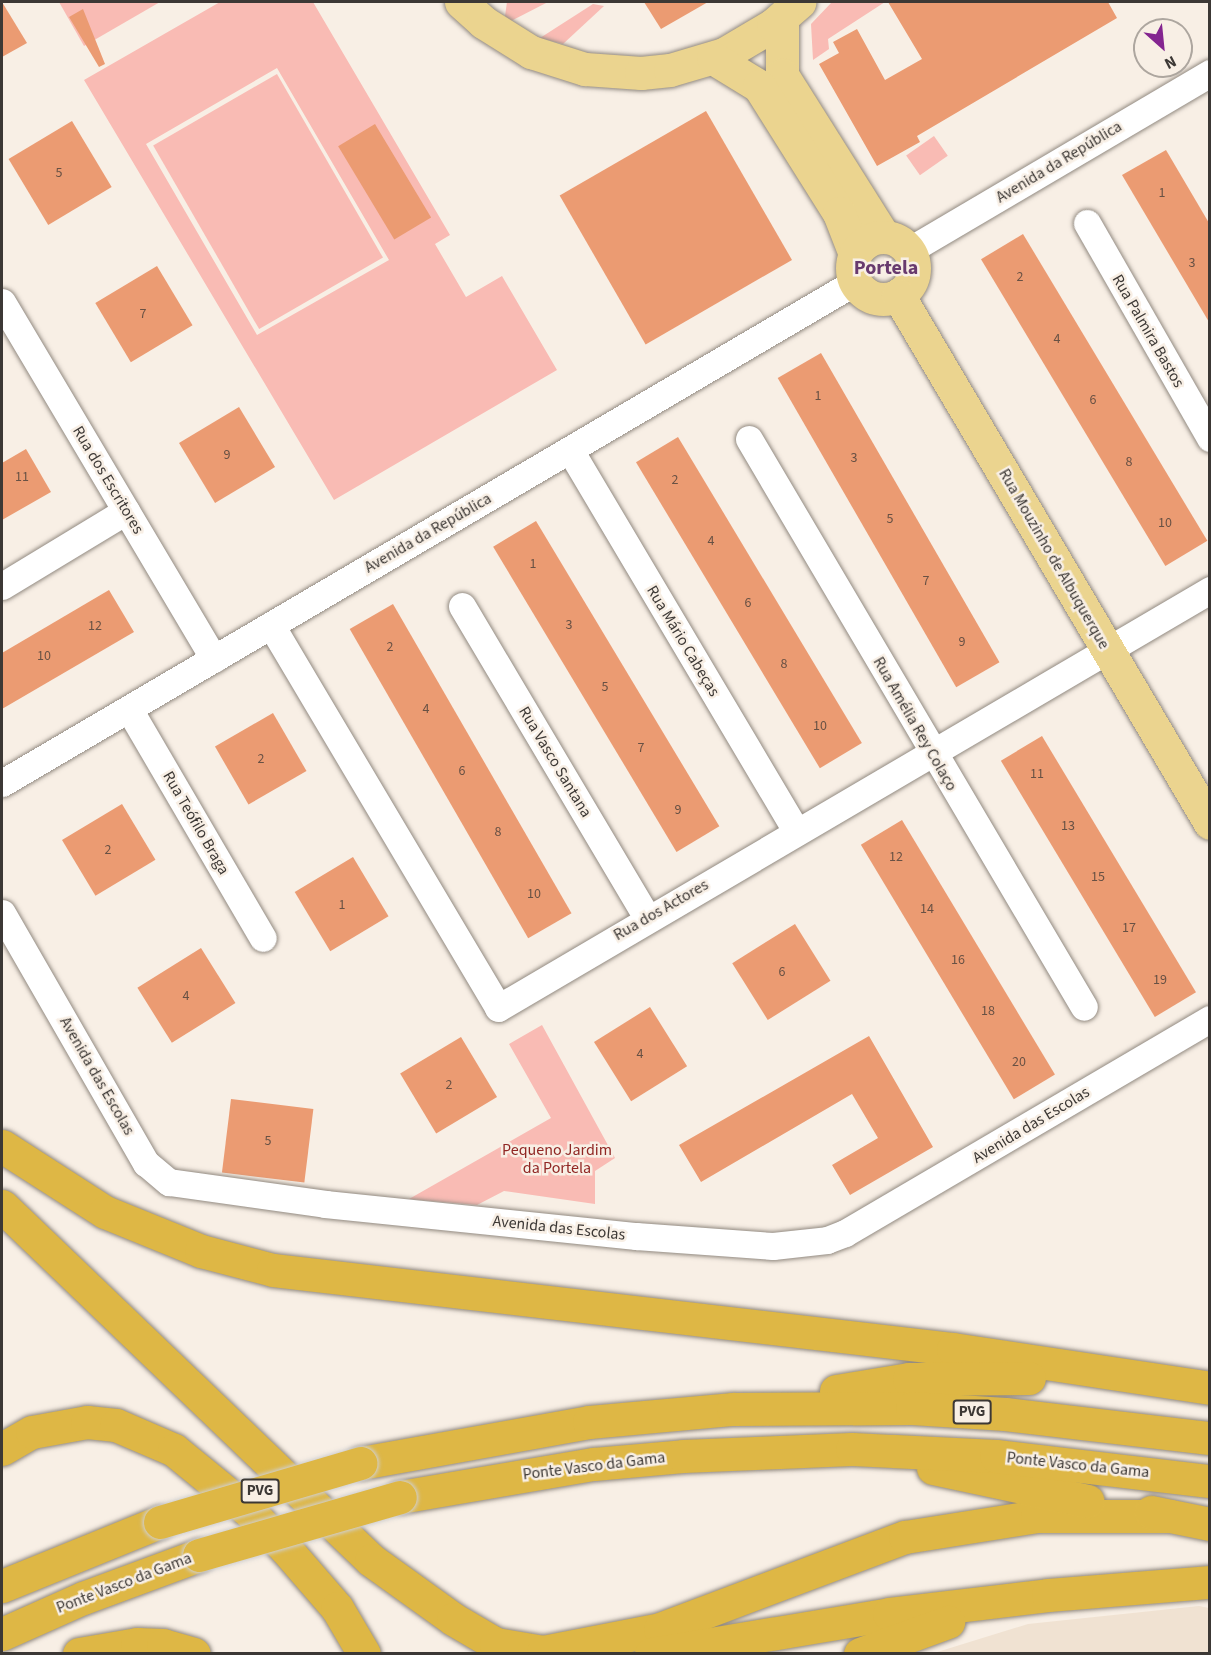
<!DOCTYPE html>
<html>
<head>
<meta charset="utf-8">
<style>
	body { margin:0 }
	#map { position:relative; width:1211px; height:1655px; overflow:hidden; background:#f8efe5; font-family:"Source Sans 3",sans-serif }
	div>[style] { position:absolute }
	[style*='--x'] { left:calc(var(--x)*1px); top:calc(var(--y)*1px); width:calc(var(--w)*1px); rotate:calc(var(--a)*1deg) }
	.built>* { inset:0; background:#f0e2d2 }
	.green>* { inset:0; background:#f9bbb4; transform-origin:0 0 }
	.building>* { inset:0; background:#eb9b72; transform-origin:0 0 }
	.roads { filter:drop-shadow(0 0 2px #928a81) drop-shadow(0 0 2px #928a81) }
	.minor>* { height:27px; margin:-13.5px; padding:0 13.5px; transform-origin:13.5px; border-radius:13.5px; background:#fff }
	.major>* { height:33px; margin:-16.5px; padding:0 16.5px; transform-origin:16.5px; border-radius:16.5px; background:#ebd48f }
	.major>.ring { margin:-16.5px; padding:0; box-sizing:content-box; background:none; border:33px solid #ebd48f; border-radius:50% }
	.highway>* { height:33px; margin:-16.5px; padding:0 16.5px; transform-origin:16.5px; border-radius:16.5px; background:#deb745 }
	.bridges { filter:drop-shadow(0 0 2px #d0cfcf) drop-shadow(0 0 2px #d0cfcf) }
	.highway-bridge>* { height:33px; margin:-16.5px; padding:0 16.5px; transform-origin:16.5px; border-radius:16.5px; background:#deb745 }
	span { translate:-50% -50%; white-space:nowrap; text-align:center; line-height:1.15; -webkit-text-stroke:5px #f8efe5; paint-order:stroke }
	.number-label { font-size:14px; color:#685144 }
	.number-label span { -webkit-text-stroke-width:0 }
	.shield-label span { padding:2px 4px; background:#f8efe5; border:2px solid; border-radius:4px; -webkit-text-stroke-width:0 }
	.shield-label { font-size:15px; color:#3c3835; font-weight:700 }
	.street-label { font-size:16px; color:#3c3835 }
	.park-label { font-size:16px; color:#902724 }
	.quarter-label { font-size:20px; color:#683a6e; font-weight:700 }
	.frame { position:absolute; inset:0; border:3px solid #3c3835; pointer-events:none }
	.north { position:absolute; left:1133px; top:18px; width:60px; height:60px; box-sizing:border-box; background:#f8efe5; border:2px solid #ada69f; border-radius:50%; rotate:153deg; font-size:16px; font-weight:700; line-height:24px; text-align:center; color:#3c3835 }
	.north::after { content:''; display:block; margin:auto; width:21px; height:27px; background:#842590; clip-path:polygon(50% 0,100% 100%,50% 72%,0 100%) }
</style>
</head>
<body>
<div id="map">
	<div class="built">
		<i style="clip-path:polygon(1199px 1606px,1209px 1608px,1209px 1653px,934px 1653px,1028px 1624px)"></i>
	</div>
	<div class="green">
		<i style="clip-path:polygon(59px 2px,160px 2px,84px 46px)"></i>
		<i style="clip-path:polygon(evenodd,220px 2px,313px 2px,450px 235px,435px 244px,466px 297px,502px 276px,557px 370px,334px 500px,84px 80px,220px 2px,277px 68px,389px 260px,257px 335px,146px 144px,277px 68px)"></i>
		<i style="clip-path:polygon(507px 2px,548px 2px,511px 21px,505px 16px)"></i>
		<i style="clip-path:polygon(832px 2px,885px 2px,828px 39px,829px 49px,813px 60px,811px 24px)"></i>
		<i style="clip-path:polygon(593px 4px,604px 6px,563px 44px,540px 38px)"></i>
		<i style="left:277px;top:74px;width:212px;height:143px;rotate:60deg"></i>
		<i style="left:934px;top:136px;width:24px;height:34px;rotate:55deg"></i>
		<i style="clip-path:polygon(542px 1025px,615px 1158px,595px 1171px,595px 1204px,504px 1191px,477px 1205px,409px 1199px,551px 1118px,509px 1044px)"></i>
	</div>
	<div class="building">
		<i style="clip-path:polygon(2px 2px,27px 43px,2px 57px)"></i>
		<i style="clip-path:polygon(644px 2px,708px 2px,661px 29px)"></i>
		<i style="clip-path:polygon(888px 2px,1108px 2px,1117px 18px,917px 136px,920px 142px,877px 166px,819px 64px,839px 53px,833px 42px,857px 29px,885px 80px,922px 59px)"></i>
		<i style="clip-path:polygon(83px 9px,105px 64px,99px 67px,69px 17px)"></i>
		<i style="left:706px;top:111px;width:172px;height:169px;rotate:60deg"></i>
		<i style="left:72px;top:121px;width:77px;height:74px;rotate:59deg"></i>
		<i style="left:375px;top:124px;width:109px;height:43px;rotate:59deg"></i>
		<i style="clip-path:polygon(1166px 150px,1209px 223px,1209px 322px,1122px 175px)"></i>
		<i style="left:1023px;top:234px;width:358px;height:49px;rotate:59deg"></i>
		<i style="left:157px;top:266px;width:69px;height:72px;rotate:59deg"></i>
		<i style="left:821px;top:353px;width:357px;height:50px;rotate:60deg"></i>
		<i style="left:239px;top:407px;width:70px;height:70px;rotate:59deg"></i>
		<i style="left:678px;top:437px;width:357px;height:49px;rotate:59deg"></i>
		<i style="clip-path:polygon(26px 449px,51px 492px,2px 520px,2px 463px)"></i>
		<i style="left:536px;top:521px;width:356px;height:50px;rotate:59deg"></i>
		<i style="clip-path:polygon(109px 590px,134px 632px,2px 709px,2px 653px)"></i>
		<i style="left:393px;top:604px;width:357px;height:50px;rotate:60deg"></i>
		<i style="left:273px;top:713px;width:67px;height:67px;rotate:60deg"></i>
		<i style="left:1042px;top:736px;width:299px;height:48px;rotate:59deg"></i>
		<i style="left:122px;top:804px;width:65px;height:70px;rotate:59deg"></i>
		<i style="left:902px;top:820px;width:297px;height:48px;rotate:59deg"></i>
		<i style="left:353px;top:857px;width:69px;height:68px;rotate:59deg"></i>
		<i style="left:795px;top:924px;width:67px;height:74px;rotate:58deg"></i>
		<i style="left:201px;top:948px;width:65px;height:75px;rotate:58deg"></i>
		<i style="left:650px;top:1007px;width:70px;height:66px;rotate:58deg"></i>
		<i style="clip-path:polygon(869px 1036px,933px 1147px,850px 1195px,832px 1165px,878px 1138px,852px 1094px,701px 1182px,679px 1145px)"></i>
		<i style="left:461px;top:1037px;width:70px;height:71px;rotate:59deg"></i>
		<i style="left:231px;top:1099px;width:83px;height:74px;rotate:7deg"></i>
	</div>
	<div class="roads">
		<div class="minor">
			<i style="--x:1087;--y:223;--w:248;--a:60.2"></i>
			<i style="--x:908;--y:251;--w:351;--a:-30.5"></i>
			<i style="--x:2;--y:302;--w:415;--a:59.3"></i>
			<i style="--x:749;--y:439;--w:659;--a:59.47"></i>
			<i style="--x:570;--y:450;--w:444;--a:59.3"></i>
			<i style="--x:2;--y:586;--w:145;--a:-31.2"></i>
			<i style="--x:462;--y:606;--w:362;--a:59.3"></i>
			<i style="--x:271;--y:625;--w:445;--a:59.3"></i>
			<i style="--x:498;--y:1008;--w:826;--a:-30.42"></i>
			<i style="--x:129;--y:709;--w:265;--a:59.7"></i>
			<i style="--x:2;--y:783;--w:989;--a:-30.43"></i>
			<i style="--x:2;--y:913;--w:289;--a:60.1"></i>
			<i style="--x:146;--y:1163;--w:30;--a:40"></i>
			<i style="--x:169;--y:1182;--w:158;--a:8"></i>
			<i style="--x:325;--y:1204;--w:313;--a:5.9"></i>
			<i style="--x:636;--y:1236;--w:137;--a:4.2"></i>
			<i style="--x:773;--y:1246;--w:54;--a:-6.3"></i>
			<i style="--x:827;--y:1240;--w:19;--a:-21"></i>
			<i style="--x:845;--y:1233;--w:423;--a:-30.4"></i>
		</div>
		<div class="major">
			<i style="--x:461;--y:2;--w:30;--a:42"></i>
			<i style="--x:483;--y:22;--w:57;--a:32"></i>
			<i style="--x:531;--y:52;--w:57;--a:17.5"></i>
			<i style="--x:585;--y:69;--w:56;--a:4.1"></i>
			<i style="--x:641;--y:73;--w:29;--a:-6"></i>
			<i style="--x:670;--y:70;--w:56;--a:-16.5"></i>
			<i style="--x:724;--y:54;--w:57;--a:-30.6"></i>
			<i style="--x:773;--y:25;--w:35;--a:-41"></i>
			<i style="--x:782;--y:18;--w:57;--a:90"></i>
			<i style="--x:782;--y:75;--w:191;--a:57.8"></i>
			<i style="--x:713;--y:58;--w:54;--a:31.3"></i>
			<i style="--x:759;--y:86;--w:150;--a:57.8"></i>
			<i style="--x:839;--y:213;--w:44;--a:68.7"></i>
			<i class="ring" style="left:852px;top:237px;width:29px;height:29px"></i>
			<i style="--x:898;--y:295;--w:613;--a:59.42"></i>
		</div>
		<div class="highway">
			<i style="--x:2;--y:1146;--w:122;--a:32.7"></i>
			<i style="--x:105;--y:1212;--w:104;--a:22.1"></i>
			<i style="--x:201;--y:1251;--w:74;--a:14.8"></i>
			<i style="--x:273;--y:1270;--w:685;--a:6.63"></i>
			<i style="--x:953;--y:1349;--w:260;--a:8.6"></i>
			<i style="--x:2;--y:1206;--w:511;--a:43.81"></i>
			<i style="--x:371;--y:1560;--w:101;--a:35.7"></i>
			<i style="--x:453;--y:1619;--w:50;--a:30.2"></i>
			<i style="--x:496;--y:1644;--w:48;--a:9.7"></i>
			<i style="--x:543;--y:1652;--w:119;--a:-11.1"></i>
			<i style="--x:660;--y:1629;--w:262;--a:-20.6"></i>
			<i style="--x:905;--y:1537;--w:134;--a:-9"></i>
			<i style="--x:1037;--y:1516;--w:133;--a:0"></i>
			<i style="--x:836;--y:1391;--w:74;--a:-9.3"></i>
			<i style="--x:909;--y:1379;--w:120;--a:-0.5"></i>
			<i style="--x:2;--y:1449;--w:34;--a:-30"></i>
			<i style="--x:32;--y:1432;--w:56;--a:-10.3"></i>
			<i style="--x:87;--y:1422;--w:29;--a:6"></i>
			<i style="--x:116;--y:1425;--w:63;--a:23.3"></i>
			<i style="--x:174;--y:1450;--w:98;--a:39.2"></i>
			<i style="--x:250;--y:1512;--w:52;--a:45.8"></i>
			<i style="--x:286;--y:1549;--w:78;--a:49.2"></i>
			<i style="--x:337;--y:1608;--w:53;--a:59.6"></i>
			<i style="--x:361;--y:1463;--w:232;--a:-10.2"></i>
			<i style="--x:589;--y:1422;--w:145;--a:-5.2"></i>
			<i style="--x:733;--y:1409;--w:179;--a:-0.3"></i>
			<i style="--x:912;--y:1408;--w:93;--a:3.7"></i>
			<i style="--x:1005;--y:1414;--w:206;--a:6.7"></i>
			<i style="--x:933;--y:1468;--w:158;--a:12"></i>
			<i style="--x:400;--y:1497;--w:197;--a:-9.7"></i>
			<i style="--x:594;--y:1464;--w:89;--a:-5.1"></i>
			<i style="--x:683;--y:1456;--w:169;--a:-2.4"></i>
			<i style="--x:852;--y:1449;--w:144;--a:2.8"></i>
			<i style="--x:996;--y:1456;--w:215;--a:6.7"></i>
			<i style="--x:1151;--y:1512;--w:60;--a:11.5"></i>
			<i style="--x:2;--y:1586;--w:170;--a:-22.1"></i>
			<i style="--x:2;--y:1634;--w:89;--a:-24"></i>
			<i style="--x:83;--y:1598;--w:124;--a:-20.3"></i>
			<i style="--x:79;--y:1654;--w:59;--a:-9.8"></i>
			<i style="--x:137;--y:1644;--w:26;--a:2"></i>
			<i style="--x:163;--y:1645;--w:32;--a:16"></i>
			<i style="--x:651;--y:1654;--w:241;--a:-9.5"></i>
			<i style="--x:889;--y:1614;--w:160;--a:-6.8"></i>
			<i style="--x:1048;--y:1595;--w:163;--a:-4.6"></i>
			<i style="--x:860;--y:1654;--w:94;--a:-20"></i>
		</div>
	</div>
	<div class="bridges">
		<div class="highway-bridge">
			<i style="--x:160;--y:1522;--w:209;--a:-16.4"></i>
			<i style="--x:199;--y:1555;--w:209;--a:-16.1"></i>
		</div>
	</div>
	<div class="number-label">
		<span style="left:59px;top:173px">5</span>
		<span style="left:1162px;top:193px">1</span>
		<span style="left:1192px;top:263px">3</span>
		<span style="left:1020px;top:277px">2</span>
		<span style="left:143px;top:314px">7</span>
		<span style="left:1057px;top:339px">4</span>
		<span style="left:818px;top:396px">1</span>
		<span style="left:1093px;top:400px">6</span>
		<span style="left:227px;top:455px">9</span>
		<span style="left:854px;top:458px">3</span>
		<span style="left:1129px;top:462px">8</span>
		<span style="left:22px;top:477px">11</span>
		<span style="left:675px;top:480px">2</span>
		<span style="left:890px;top:519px">5</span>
		<span style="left:1165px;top:523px">10</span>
		<span style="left:711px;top:541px">4</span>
		<span style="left:533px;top:564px">1</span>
		<span style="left:926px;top:581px">7</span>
		<span style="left:748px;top:603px">6</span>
		<span style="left:569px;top:625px">3</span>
		<span style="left:95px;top:626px">12</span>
		<span style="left:962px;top:642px">9</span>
		<span style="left:390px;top:647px">2</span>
		<span style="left:44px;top:656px">10</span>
		<span style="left:784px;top:664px">8</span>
		<span style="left:605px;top:687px">5</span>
		<span style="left:426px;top:709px">4</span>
		<span style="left:820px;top:726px">10</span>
		<span style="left:641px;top:748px">7</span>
		<span style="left:261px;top:759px">2</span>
		<span style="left:462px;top:771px">6</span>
		<span style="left:1037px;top:774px">11</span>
		<span style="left:678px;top:810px">9</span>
		<span style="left:1068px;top:826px">13</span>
		<span style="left:498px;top:832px">8</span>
		<span style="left:108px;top:850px">2</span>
		<span style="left:896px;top:857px">12</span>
		<span style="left:1098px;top:877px">15</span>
		<span style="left:534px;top:894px">10</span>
		<span style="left:342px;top:905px">1</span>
		<span style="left:927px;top:909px">14</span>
		<span style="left:1129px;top:928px">17</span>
		<span style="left:958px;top:960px">16</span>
		<span style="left:782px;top:972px">6</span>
		<span style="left:1160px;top:980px">19</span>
		<span style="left:186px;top:996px">4</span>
		<span style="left:988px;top:1011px">18</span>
		<span style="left:640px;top:1054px">4</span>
		<span style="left:1019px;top:1062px">20</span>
		<span style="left:449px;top:1085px">2</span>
		<span style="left:268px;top:1141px">5</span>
	</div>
	<div class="shield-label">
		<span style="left:972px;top:1412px">PVG</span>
		<span style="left:260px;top:1491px">PVG</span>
	</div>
	<div class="street-label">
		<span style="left:1059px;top:162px;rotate:-31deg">Avenida da República</span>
		<span style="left:1148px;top:331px;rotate:60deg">Rua Palmira Bastos</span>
		<span style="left:108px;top:480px;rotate:59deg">Rua dos Escritores</span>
		<span style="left:428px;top:533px;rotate:-30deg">Avenida da República</span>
		<span style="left:1054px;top:559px;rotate:60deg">Rua Mouzinho de Albuquerque</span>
		<span style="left:683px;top:641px;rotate:59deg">Rua Mário Cabeças</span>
		<span style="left:915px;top:724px;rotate:60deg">Rua Amélia Rey Colaço</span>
		<span style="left:555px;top:762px;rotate:59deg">Rua Vasco Santana</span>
		<span style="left:196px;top:823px;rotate:60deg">Rua Teófilo Braga</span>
		<span style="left:661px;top:910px;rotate:-30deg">Rua dos Actores</span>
		<span style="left:97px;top:1076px;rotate:60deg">Avenida das Escolas</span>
		<span style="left:1031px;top:1125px;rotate:-31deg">Avenida das Escolas</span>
		<span style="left:559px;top:1228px;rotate:6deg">Avenida das Escolas</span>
		<span style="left:1078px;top:1465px;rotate:6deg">Ponte Vasco da Gama</span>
		<span style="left:594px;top:1466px;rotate:-7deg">Ponte Vasco da Gama</span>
		<span style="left:124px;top:1583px;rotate:-21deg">Ponte Vasco da Gama</span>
	</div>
	<div class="park-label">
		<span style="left:557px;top:1159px">Pequeno Jardim<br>da Portela</span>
	</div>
	<div class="quarter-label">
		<span style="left:886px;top:268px">Portela</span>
	</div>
	<div class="frame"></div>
	<div class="north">N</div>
</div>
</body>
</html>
